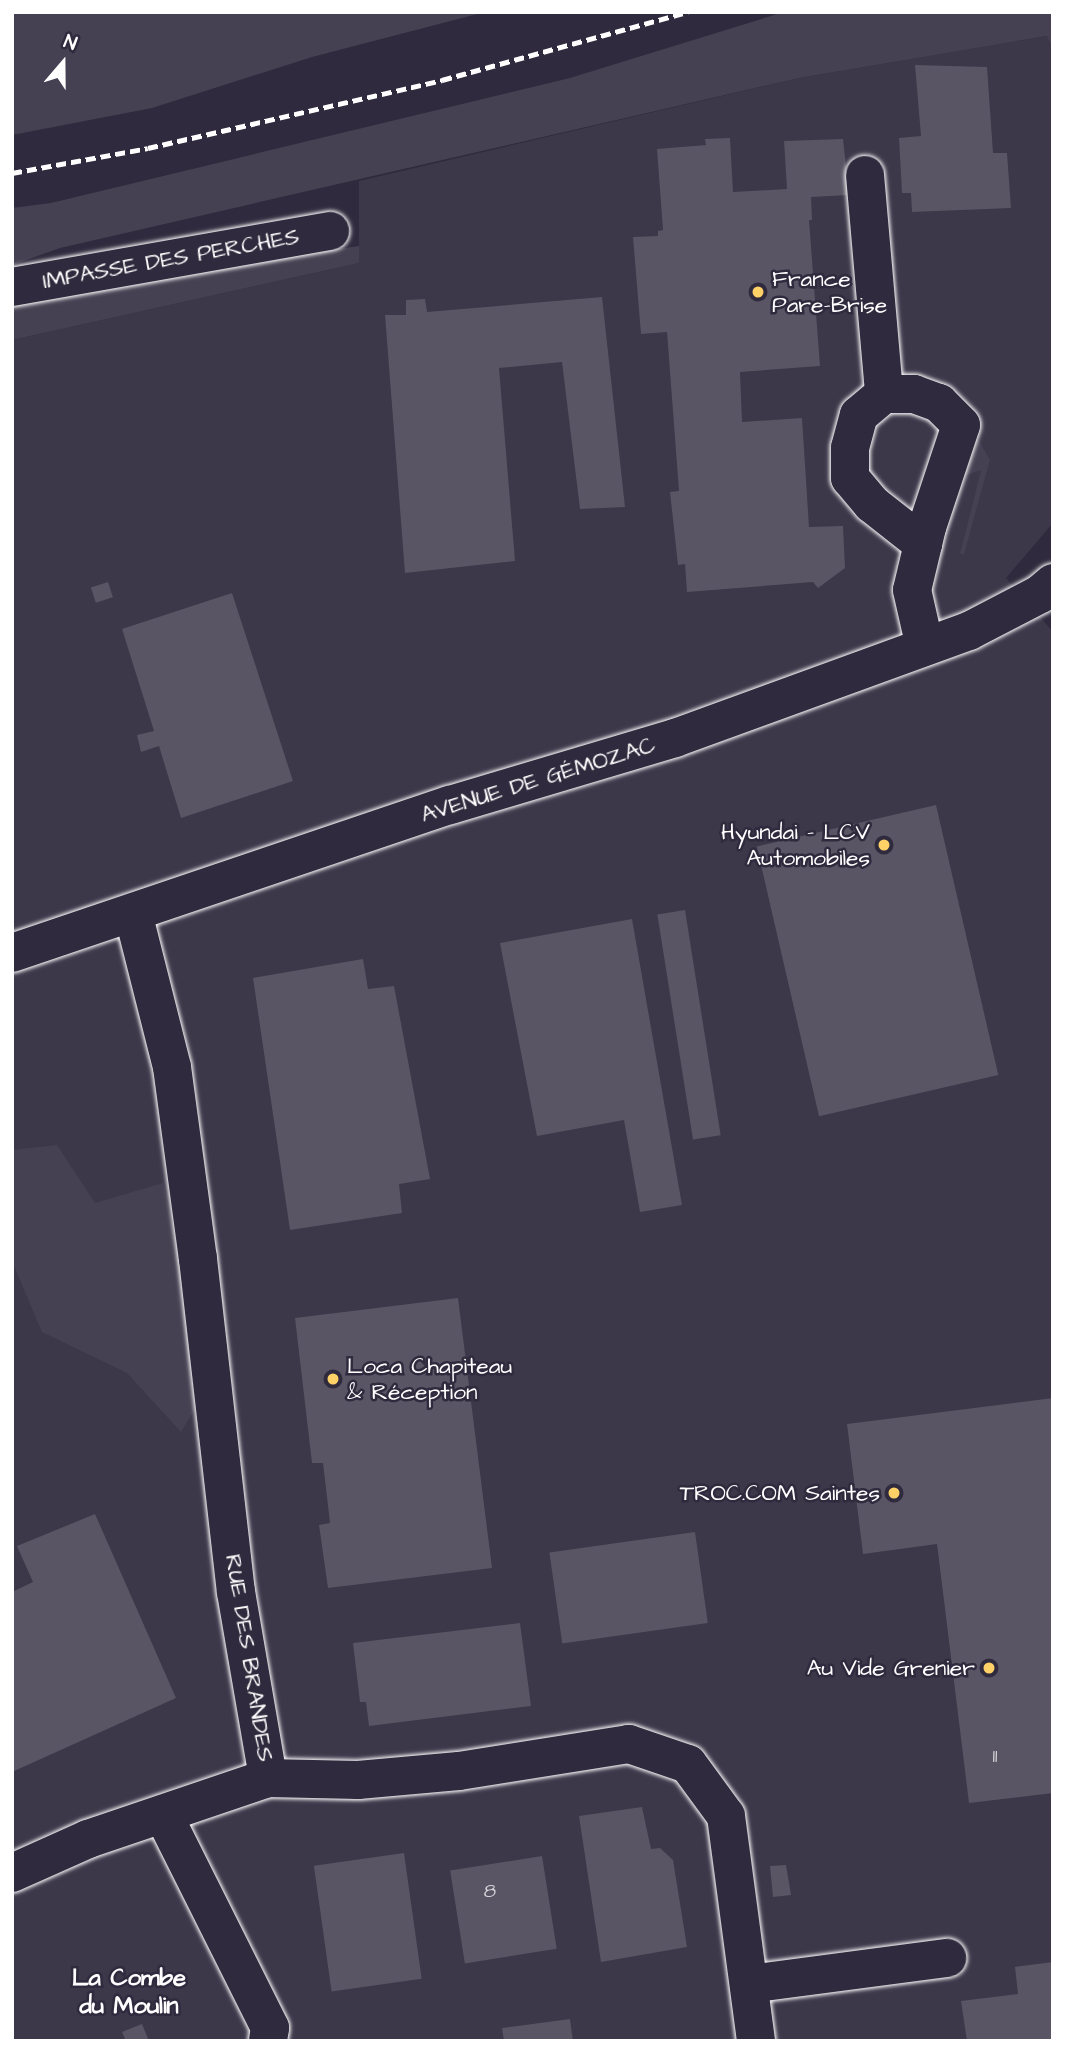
<!DOCTYPE html>
<html>
<head>
<meta charset="utf-8">
<style>
	body { margin:0 }
	#map { position:relative; width:1065px; height:2053px; overflow:hidden; background:#2f2a3d; font-family:"Architects Daughter",sans-serif }
	div>[style] { position:absolute }
	[style*='--x'] { left:calc(var(--x)*1px); top:calc(var(--y)*1px); width:calc(var(--w)*1px); rotate:calc(var(--a)*1deg) }
	.built>* { inset:0; background:#3c3749 }
	.green>* { inset:0; background:#464152 }
	.building>* { inset:0; background:#595564; transform-origin:0 0 }
	.roads { filter:drop-shadow(0 0 2px #fff) drop-shadow(0 0 2px #fff) }
	.minor>* { height:38px; margin:-19px; padding:0 19px; transform-origin:19px; border-radius:19px; background:#2f2a3d }
	.major>* { height:38px; margin:-19px; padding:0 19px; transform-origin:19px; border-radius:19px; background:#2f2a3d }
	.rail>* { height:5px; margin-top:-2.5px; transform-origin:0; background:repeating-linear-gradient(90deg,#fff 0 10px,transparent 0 15px) }
	.dots>* { width:19px; height:19px; translate:-50% -50%; box-sizing:border-box; border:4px solid #2f2a3d; border-radius:50% }
	span { translate:-50% -50%; white-space:nowrap; text-align:center; line-height:1.15; -webkit-text-stroke:5px #2f2a3d; paint-order:stroke }
	.number-label { font-size:19px; color:#d6d4d8 }
	.number-label span { -webkit-text-stroke-width:0 }
	.street-label { font-size:23px; color:#fff }
	.poi-label { font-size:23px; color:#fff }
	.left { translate:0 -50%; text-align:left }
	.right { translate:-100% -50%; text-align:right }
	.neighbourhood-label { font-size:24px; color:#fff; font-weight:700 }
	.frame { position:absolute; inset:0; border:14px solid #fff; pointer-events:none }
	.north { position:absolute; left:28px; top:28px; width:70px; height:70px; -webkit-text-stroke:5px #2f2a3d; paint-order:stroke; rotate:20deg; font-size:19px; font-weight:700; line-height:28px; text-align:center; color:#fff }
	.north::after { content:''; display:block; margin:auto; width:24px; height:32px; background:#fff; clip-path:polygon(50% 0,100% 100%,50% 72%,0 100%) }
</style>
</head>
<body>
<div id="map">
	<div class="built">
		<i style="clip-path:polygon(1048px 36px,1053px 48px,1053px 523px,1006px 578px,1053px 632px,1053px 2041px,12px 2041px,12px 340px,359px 263px,359px 181px,799px 78px)"></i>
	</div>
	<div class="green">
		<i style="clip-path:polygon(12px 12px,485px 12px,312px 57px,152px 108px,12px 135px)"></i>
		<i style="clip-path:polygon(784px 12px,1053px 12px,1053px 48px,1047px 36px,799px 78px,60px 248px,12px 265px,12px 208px,51px 203px,570px 78px)"></i>
		<i style="clip-path:polygon(359px 246px,359px 263px,12px 340px,12px 297px)"></i>
		<i style="clip-path:polygon(977px 438px,990px 460px,964px 554px,960px 554px,981px 470px,957px 478px)"></i>
		<i style="clip-path:polygon(57px 1145px,95px 1203px,163px 1183px,207px 1389px,181px 1432px,127px 1373px,42px 1332px,12px 1261px,12px 1150px)"></i>
	</div>
	<div class="building">
		<i style="clip-path:polygon(915px 65px,987px 67px,993px 153px,1007px 153px,1011px 208px,912px 212px,911px 193px,902px 193px,899px 138px,921px 136px)"></i>
		<i style="clip-path:polygon(730px 138px,733px 192px,787px 189px,784px 141px,843px 139px,849px 195px,811px 197px,812px 220px,809px 220px,820px 366px,740px 372px,742px 422px,802px 418px,809px 527px,843px 526px,845px 568px,818px 588px,813px 582px,687px 592px,685px 564px,678px 565px,670px 492px,679px 491px,667px 332px,641px 334px,633px 237px,658px 236px,658px 231px,663px 230px,657px 149px,706px 145px,705px 139px)"></i>
		<i style="clip-path:polygon(602px 297px,625px 507px,580px 509px,562px 362px,499px 368px,515px 561px,405px 573px,385px 315px,406px 315px,406px 300px,425px 299px,427px 312px)"></i>
		<i style="left:108px;top:582px;width:16px;height:18px;rotate:72deg"></i>
		<i style="clip-path:polygon(232px 593px,293px 781px,181px 818px,159px 746px,141px 752px,137px 735px,154px 731px,122px 629px)"></i>
		<i style="left:936px;top:805px;width:277px;height:184px;rotate:77deg"></i>
		<i style="left:685px;top:910px;width:228px;height:28px;rotate:81deg"></i>
		<i style="clip-path:polygon(632px 919px,682px 1205px,640px 1212px,624px 1120px,537px 1136px,500px 943px)"></i>
		<i style="clip-path:polygon(363px 959px,368px 989px,394px 986px,430px 1179px,399px 1184px,402px 1213px,290px 1230px,253px 978px)"></i>
		<i style="clip-path:polygon(458px 1298px,492px 1568px,328px 1588px,319px 1525px,330px 1523px,327px 1497px,323px 1463px,312px 1463px,295px 1318px)"></i>
		<i style="clip-path:polygon(1053px 1398px,1053px 1793px,969px 1803px,937px 1544px,863px 1554px,847px 1424px)"></i>
		<i style="clip-path:polygon(95px 1514px,176px 1698px,12px 1772px,12px 1592px,33px 1582px,17px 1546px)"></i>
		<i style="left:695px;top:1532px;width:92px;height:147px;rotate:82deg"></i>
		<i style="clip-path:polygon(520px 1623px,531px 1706px,369px 1726px,366px 1702px,360px 1702px,353px 1643px)"></i>
		<i style="clip-path:polygon(642px 1807px,651px 1849px,660px 1848px,673px 1860px,687px 1947px,601px 1962px,579px 1816px)"></i>
		<i style="left:404px;top:1853px;width:127px;height:91px;rotate:82deg"></i>
		<i style="left:542px;top:1856px;width:94px;height:93px;rotate:81deg"></i>
		<i style="clip-path:polygon(786px 1865px,791px 1895px,773px 1897px,770px 1866px)"></i>
		<i style="clip-path:polygon(1053px 1962px,1053px 2041px,967px 2041px,961px 2001px,1018px 1994px,1015px 1967px)"></i>
		<i style="clip-path:polygon(570px 2019px,573px 2041px,504px 2041px,502px 2028px)"></i>
		<i style="clip-path:polygon(142px 2024px,149px 2041px,126px 2041px,122px 2032px)"></i>
	</div>
	<div class="roads">
		<div class="minor">
			<i style="--x:865;--y:175;--w:220;--a:85"></i>
			<i style="--x:12;--y:287;--w:323;--a:-10"></i>
			<i style="--x:923;--y:544;--w:65;--a:-141.9"></i>
			<i style="--x:872;--y:504;--w:34;--a:-130"></i>
			<i style="--x:850;--y:478;--w:30;--a:-90"></i>
			<i style="--x:850;--y:448;--w:34;--a:-75"></i>
			<i style="--x:859;--y:415;--w:33;--a:-40"></i>
			<i style="--x:884;--y:394;--w:30;--a:0"></i>
			<i style="--x:914;--y:394;--w:27;--a:20"></i>
			<i style="--x:939;--y:403;--w:31;--a:45"></i>
			<i style="--x:961;--y:425;--w:108;--a:108.4"></i>
			<i style="--x:927;--y:527;--w:17;--a:103"></i>
			<i style="--x:923;--y:544;--w:47;--a:103.4"></i>
			<i style="--x:912;--y:590;--w:58;--a:77.2"></i>
			<i style="--x:133;--y:913;--w:159;--a:75.8"></i>
			<i style="--x:172;--y:1067;--w:194;--a:82.3"></i>
			<i style="--x:198;--y:1259;--w:335;--a:83.5"></i>
			<i style="--x:236;--y:1592;--w:189;--a:80.2"></i>
			<i style="--x:163;--y:1814;--w:239;--a:63.4"></i>
			<i style="--x:270;--y:2028;--w:13;--a:99"></i>
			<i style="--x:12;--y:1873;--w:83;--a:-24.1"></i>
			<i style="--x:88;--y:1839;--w:190;--a:-18.7"></i>
			<i style="--x:268;--y:1778;--w:90;--a:1.3"></i>
			<i style="--x:358;--y:1780;--w:101;--a:-5.1"></i>
			<i style="--x:459;--y:1771;--w:172;--a:-9"></i>
			<i style="--x:629;--y:1744;--w:62;--a:18.7"></i>
			<i style="--x:688;--y:1764;--w:64;--a:53.8"></i>
			<i style="--x:726;--y:1816;--w:227;--a:82.4"></i>
			<i style="--x:749;--y:1984;--w:200;--a:-7.5"></i>
		</div>
		<div class="major">
			<i style="--x:12;--y:953;--w:462;--a:-18.7"></i>
			<i style="--x:450;--y:805;--w:235;--a:-16.6"></i>
			<i style="--x:675;--y:738;--w:313;--a:-20"></i>
			<i style="--x:969;--y:631;--w:80;--a:-27.5"></i>
			<i style="--x:1040;--y:594;--w:17;--a:-40"></i>
		</div>
	</div>
	<div class="rail">
		<i style="--x:12;--y:173;--w:138;--a:-10.4"></i>
		<i style="--x:148;--y:148;--w:302;--a:-13"></i>
		<i style="--x:442;--y:80;--w:255;--a:-15.5"></i>
	</div>
	<div class="dots">
		<i style="left:758px;top:292px;background:#ffd166"></i>
		<i style="left:884px;top:845px;background:#ffd166"></i>
		<i style="left:333px;top:1379px;background:#ffd166"></i>
		<i style="left:894px;top:1493px;background:#ffd166"></i>
		<i style="left:989px;top:1668px;background:#ffd166"></i>
	</div>
	<div class="number-label">
		<span style="left:995px;top:1757px">11</span>
		<span style="left:490px;top:1892px">8</span>
	</div>
	<div class="street-label">
		<span style="left:171px;top:259px;rotate:-10deg">IMPASSE DES PERCHES</span>
		<span style="left:538px;top:780px;rotate:-17deg">AVENUE DE GÉMOZAC</span>
		<span style="left:249px;top:1658px;rotate:81deg">RUE DES BRANDES</span>
	</div>
	<div class="poi-label">
		<span class="left" style="left:772px;top:292px">France<br>Pare-Brise</span>
		<span class="right" style="left:870px;top:845px">Hyundai - LCV<br>Automobiles</span>
		<span class="left" style="left:347px;top:1379px">Loca Chapiteau<br>&amp; Réception</span>
		<span class="right" style="left:880px;top:1493px">TROC.COM Saintes</span>
		<span class="right" style="left:975px;top:1668px">Au Vide Grenier</span>
	</div>
	<div class="neighbourhood-label">
		<span style="left:129px;top:1993px">La Combe<br>du Moulin</span>
	</div>
	<div class="frame"></div>
	<div class="north">N</div>
</div>
</body>
</html>
